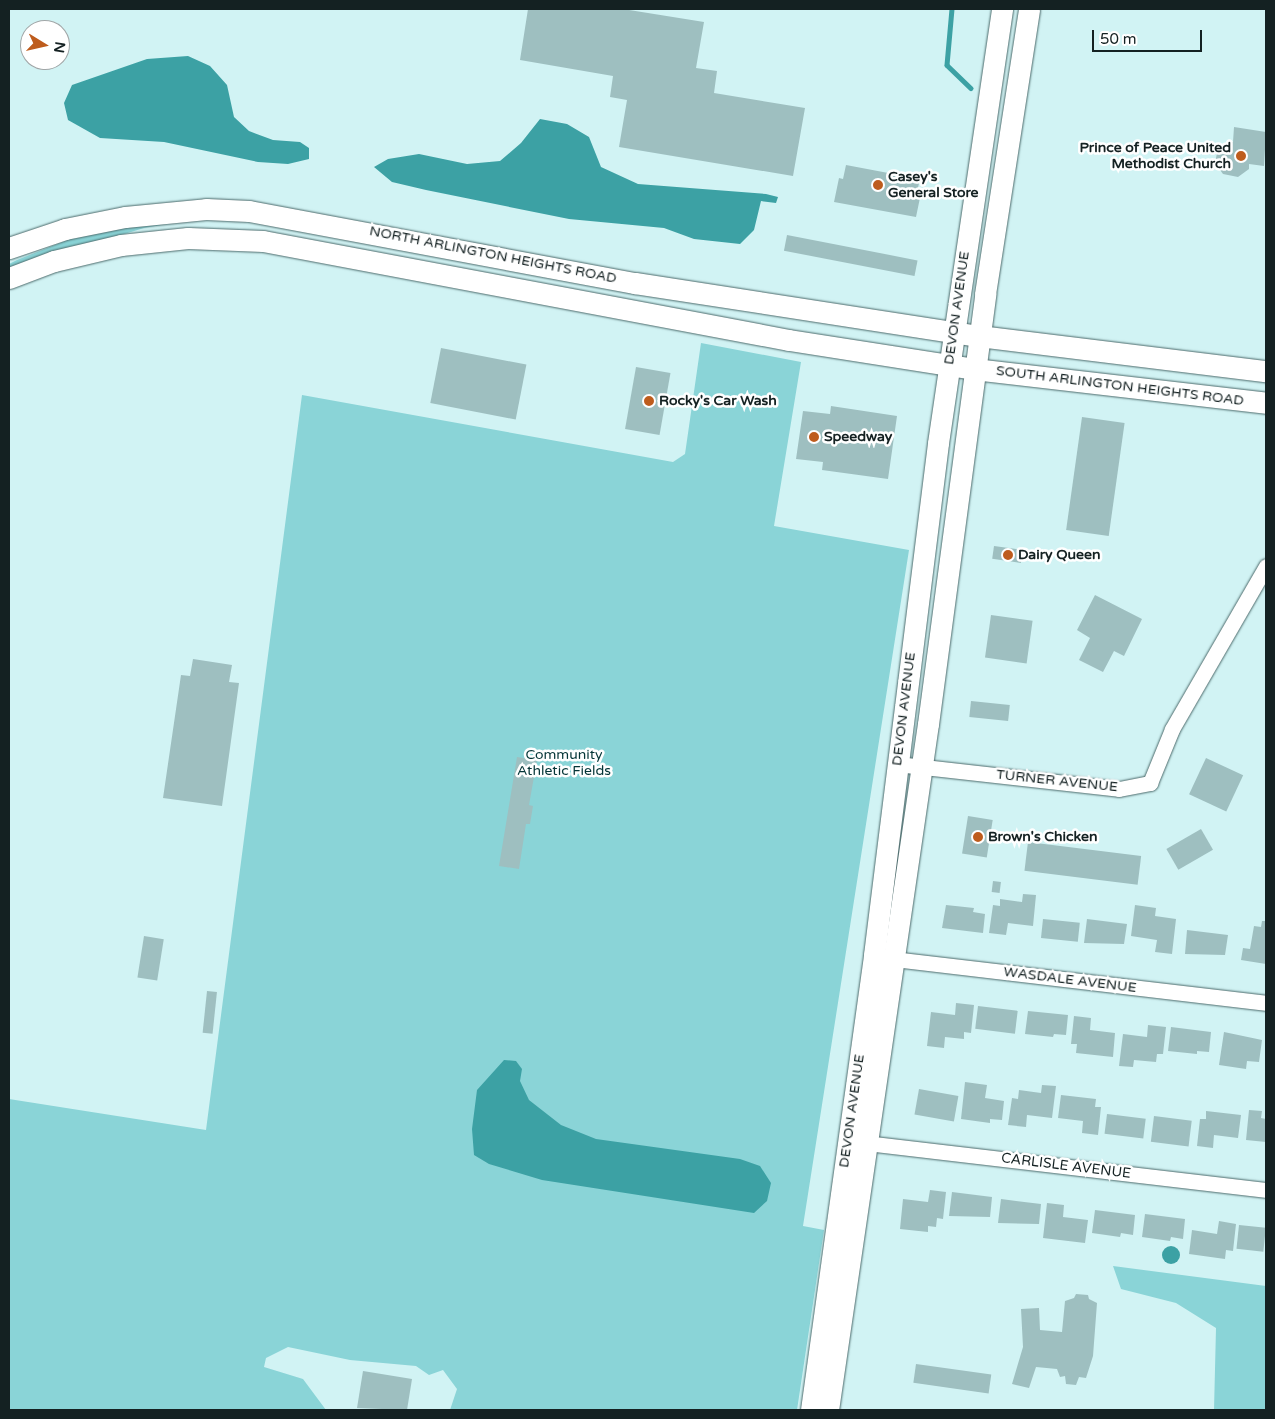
<!DOCTYPE html>
<html>
<head>
<meta charset="utf-8">
<style>
	body { margin:0 }
	#map { position:relative; width:1275px; height:1419px; overflow:hidden; background:#d1f3f4; font-family:"Varela Round",sans-serif }
	div>[style] { position:absolute }
	[style*='--x'] { left:calc(var(--x)*1px); top:calc(var(--y)*1px); width:calc(var(--w)*1px); rotate:calc(var(--a)*1deg) }
	.green>* { inset:0; background:#8ad4d7 }
	.water>* { inset:0; background:#3ca1a4 }
	.round { border-radius:50% }
	.stream>* { height:4.5px; margin:-2.25px; padding:0 2.25px; transform-origin:2.25px; border-radius:2.25px; background:#3ca1a4 }
	.building>* { inset:0; background:#9ebfc0; transform-origin:0 0 }
	.roads { filter:drop-shadow(0 0 1px #4c6a6b) drop-shadow(0 0 1px #4c6a6b) }
	.minor>* { height:15px; margin:-7.5px; padding:0 7.5px; transform-origin:7.5px; border-radius:7.5px; background:#fff }
	.secondary>* { height:21px; margin:-10.5px; padding:0 10.5px; transform-origin:10.5px; border-radius:10.5px; background:#fff }
	.dots>* { width:14px; height:14px; translate:-50% -50%; box-sizing:border-box; border:2px solid #fff; border-radius:50% }
	span { translate:-50% -50%; white-space:nowrap; text-align:center; line-height:1.15; -webkit-text-stroke:5px #fff; paint-order:stroke }
	.poi-label { font-size:14px; color:#142122; font-weight:700 }
	.right { translate:-100% -50%; text-align:right }
	.left { translate:0 -50%; text-align:left }
	.street-label { font-size:14px; color:#142122 }
	.park-label { font-size:14px; color:#043537 }
	.frame { position:absolute; inset:0; border:10px solid #142122; pointer-events:none }
	.north { position:absolute; left:20px; top:20px; width:50px; height:50px; box-sizing:border-box; background:#fff; border:1px solid #a1a6a7; border-radius:50%; rotate:99deg; font-size:14px; font-weight:700; line-height:20px; text-align:center; color:#142122 }
	.north::after { content:''; display:block; margin:auto; width:18px; height:22px; background:#be5c1d; clip-path:polygon(50% 0,100% 100%,50% 72%,0 100%) }
	.scale { position:absolute; left:1092px; top:30px; width:110px; height:22px; box-sizing:border-box; border:2px solid #142122; border-top:0; padding-left:6px; font-size:15px; line-height:18px; white-space:nowrap; color:#142122; -webkit-text-stroke:4px #fff; paint-order:stroke }
</style>
</head>
<body>
<div id="map">
	<div class="green">
		<i style="clip-path:polygon(179px 222px,144px 228px,9px 269px,9px 264px,17px 260px,80px 235px,116px 227px)"></i>
		<i style="clip-path:polygon(701px 343px,801px 362px,774px 526px,909px 550px,803px 1226px,824px 1230px,797px 1410px,450px 1410px,457px 1389px,443px 1370px,429px 1375px,416px 1366px,350px 1360px,288px 1347px,266px 1358px,264px 1367px,303px 1379px,326px 1410px,9px 1410px,9px 1099px,206px 1130px,302px 395px,673px 462px,685px 454px)"></i>
		<i style="clip-path:polygon(1113px 1266px,1266px 1286px,1266px 1410px,1214px 1410px,1216px 1328px,1176px 1303px,1121px 1289px)"></i>
	</div>
	<div class="water">
		<i style="clip-path:polygon(188px 56px,210px 66px,227px 85px,234px 117px,249px 131px,273px 140px,300px 142px,309px 148px,309px 159px,288px 164px,258px 162px,164px 142px,100px 138px,68px 120px,64px 103px,72px 85px,147px 59px)"></i>
		<i style="clip-path:polygon(540px 119px,567px 124px,589px 137px,601px 167px,638px 184px,766px 194px,778px 197px,776px 203px,761px 201px,754px 230px,740px 244px,694px 239px,664px 228px,569px 219px,426px 190px,392px 182px,374px 167px,388px 159px,419px 154px,467px 164px,500px 161px,521px 143px)"></i>
		<i style="clip-path:polygon(504px 1060px,516px 1061px,522px 1069px,520px 1081px,529px 1100px,561px 1125px,596px 1139px,740px 1159px,760px 1166px,771px 1183px,767px 1201px,754px 1213px,542px 1180px,489px 1164px,474px 1155px,472px 1129px,477px 1090px)"></i>
		<i class="round" style="left:1162px;top:1246px;width:18px;height:18px"></i>
	</div>
	<div class="stream">
		<i style="--x:952;--y:9;--w:56;--a:95.1"></i>
		<i style="--x:947;--y:65;--w:33;--a:44"></i>
	</div>
	<div class="building">
		<i style="clip-path:polygon(528px 9px,623px 9px,704px 22px,696px 68px,717px 71px,714px 93px,805px 108px,793px 176px,619px 147px,627px 100px,610px 97px,613px 76px,520px 60px)"></i>
		<i style="clip-path:polygon(1234px 127px,1266px 132px,1264px 166px,1249px 164px,1249px 169px,1238px 177px,1223px 174px,1215px 163px,1218px 148px,1233px 142px)"></i>
		<i style="clip-path:polygon(846px 165px,920px 179px,917px 192px,921px 193px,916px 217px,834px 202px,839px 178px,843px 179px)"></i>
		<i style="left:787px;top:235px;width:133px;height:16px;rotate:11deg"></i>
		<i style="left:441px;top:348px;width:87px;height:56px;rotate:11deg"></i>
		<i style="left:636px;top:367px;width:35px;height:63px;rotate:10deg"></i>
		<i style="clip-path:polygon(831px 406px,897px 416px,888px 479px,822px 470px,823px 462px,796px 459px,803px 411px,830px 414px)"></i>
		<i style="left:1082px;top:417px;width:43px;height:114px;rotate:8deg"></i>
		<i style="left:994px;top:546px;width:29px;height:13px;rotate:8deg"></i>
		<i style="clip-path:polygon(1095px 595px,1142px 619px,1124px 656px,1114px 651px,1103px 672px,1079px 660px,1090px 638px,1077px 630px)"></i>
		<i style="left:991px;top:615px;width:42px;height:43px;rotate:8deg"></i>
		<i style="clip-path:polygon(193px 659px,232px 665px,229px 682px,239px 683px,222px 806px,163px 798px,181px 675px,190px 676px)"></i>
		<i style="left:971px;top:701px;width:39px;height:16px;rotate:6deg"></i>
		<i style="clip-path:polygon(517px 757px,537px 760px,529px 805px,533px 806px,530px 824px,526px 824px,519px 869px,499px 866px)"></i>
		<i style="left:1206px;top:758px;width:41px;height:40px;rotate:25deg"></i>
		<i style="left:968px;top:816px;width:25px;height:38px;rotate:9deg"></i>
		<i style="left:1201px;top:829px;width:24px;height:40px;rotate:60deg"></i>
		<i style="left:1028px;top:842px;width:114px;height:29px;rotate:7deg"></i>
		<i style="left:993px;top:881px;width:8px;height:11px;rotate:7deg"></i>
		<i style="clip-path:polygon(1023px 894px,1036px 895px,1033px 926px,1008px 923px,1006px 935px,989px 933px,993px 905px,1000px 906px,1000px 899px,1022px 902px)"></i>
		<i style="clip-path:polygon(946px 905px,974px 908px,973px 912px,985px 914px,983px 933px,942px 928px)"></i>
		<i style="clip-path:polygon(1135px 905px,1156px 908px,1155px 916px,1176px 919px,1172px 954px,1155px 952px,1157px 940px,1131px 936px)"></i>
		<i style="left:1043px;top:919px;width:37px;height:19px;rotate:6deg"></i>
		<i style="clip-path:polygon(1087px 919px,1127px 924px,1124px 944px,1084px 943px)"></i>
		<i style="clip-path:polygon(1262px 921px,1266px 921px,1266px 964px,1241px 960px,1243px 948px,1250px 949px,1254px 926px,1261px 927px)"></i>
		<i style="clip-path:polygon(1187px 930px,1228px 935px,1225px 955px,1185px 954px)"></i>
		<i style="left:144px;top:936px;width:20px;height:42px;rotate:9deg"></i>
		<i style="left:207px;top:991px;width:10px;height:42px;rotate:6deg"></i>
		<i style="clip-path:polygon(956px 1003px,974px 1005px,971px 1033px,964px 1032px,964px 1039px,945px 1037px,944px 1048px,927px 1046px,931px 1012px,955px 1015px)"></i>
		<i style="left:978px;top:1006px;width:40px;height:23px;rotate:7deg"></i>
		<i style="clip-path:polygon(1028px 1011px,1068px 1015px,1066px 1035px,1054px 1034px,1053px 1037px,1025px 1034px)"></i>
		<i style="clip-path:polygon(1074px 1016px,1091px 1018px,1090px 1030px,1115px 1033px,1113px 1057px,1076px 1053px,1077px 1044px,1071px 1044px)"></i>
		<i style="clip-path:polygon(1148px 1025px,1166px 1027px,1163px 1054px,1157px 1054px,1156px 1062px,1134px 1060px,1133px 1067px,1119px 1066px,1123px 1034px,1147px 1037px)"></i>
		<i style="clip-path:polygon(1171px 1027px,1211px 1032px,1209px 1052px,1197px 1051px,1197px 1054px,1168px 1051px)"></i>
		<i style="clip-path:polygon(1224px 1032px,1262px 1040px,1259px 1062px,1247px 1061px,1246px 1069px,1219px 1065px)"></i>
		<i style="clip-path:polygon(965px 1082px,987px 1085px,985px 1098px,1004px 1101px,1002px 1120px,990px 1119px,990px 1123px,961px 1119px)"></i>
		<i style="clip-path:polygon(1042px 1085px,1056px 1086px,1052px 1118px,1027px 1115px,1026px 1127px,1008px 1125px,1012px 1098px,1018px 1099px,1019px 1090px,1041px 1093px)"></i>
		<i style="left:919px;top:1089px;width:40px;height:26px;rotate:10deg"></i>
		<i style="clip-path:polygon(1061px 1095px,1096px 1099px,1095px 1107px,1101px 1107px,1098px 1135px,1082px 1133px,1083px 1121px,1058px 1118px)"></i>
		<i style="clip-path:polygon(1249px 1110px,1262px 1111px,1261px 1118px,1266px 1119px,1266px 1142px,1246px 1140px)"></i>
		<i style="clip-path:polygon(1206px 1111px,1241px 1115px,1238px 1138px,1214px 1135px,1213px 1148px,1197px 1146px,1200px 1119px,1206px 1119px)"></i>
		<i style="left:1107px;top:1114px;width:39px;height:20px;rotate:7deg"></i>
		<i style="left:1154px;top:1116px;width:38px;height:26px;rotate:7deg"></i>
		<i style="clip-path:polygon(930px 1190px,946px 1192px,943px 1219px,937px 1218px,936px 1227px,928px 1226px,928px 1232px,900px 1229px,903px 1199px,928px 1202px)"></i>
		<i style="clip-path:polygon(952px 1192px,992px 1197px,990px 1217px,949px 1216px)"></i>
		<i style="clip-path:polygon(1001px 1199px,1041px 1204px,1039px 1224px,998px 1223px)"></i>
		<i style="clip-path:polygon(1047px 1203px,1064px 1205px,1063px 1217px,1088px 1220px,1085px 1243px,1043px 1238px)"></i>
		<i style="clip-path:polygon(1095px 1210px,1135px 1215px,1133px 1235px,1121px 1233px,1120px 1237px,1092px 1233px)"></i>
		<i style="clip-path:polygon(1145px 1214px,1185px 1219px,1183px 1239px,1171px 1237px,1170px 1241px,1142px 1237px)"></i>
		<i style="clip-path:polygon(1219px 1221px,1236px 1224px,1233px 1251px,1226px 1250px,1225px 1259px,1189px 1254px,1192px 1230px,1217px 1234px)"></i>
		<i style="left:1239px;top:1225px;width:27px;height:24px;rotate:6deg"></i>
		<i style="clip-path:polygon(1076px 1294px,1088px 1295px,1089px 1299px,1097px 1303px,1093px 1356px,1086px 1378px,1079px 1377px,1076px 1385px,1066px 1384px,1065px 1376px,1060px 1377px,1057px 1369px,1036px 1367px,1029px 1388px,1012px 1384px,1023px 1347px,1021px 1309px,1039px 1308px,1040px 1330px,1062px 1332px,1065px 1301px,1074px 1298px)"></i>
		<i style="left:916px;top:1364px;width:76px;height:19px;rotate:8deg"></i>
		<i style="clip-path:polygon(363px 1371px,412px 1379px,407px 1410px,357px 1408px)"></i>
	</div>
	<div class="roads">
		<div class="minor">
			<i style="--x:897;--y:764;--w:223;--a:6.4"></i>
			<i style="--x:1119;--y:789;--w:32;--a:-11"></i>
			<i style="--x:1150;--y:783;--w:58;--a:-67.8"></i>
			<i style="--x:1172;--y:729;--w:188;--a:-60"></i>
			<i style="--x:885;--y:958;--w:384;--a:6.7"></i>
			<i style="--x:866;--y:1143;--w:403;--a:6.7"></i>
		</div>
		<div class="secondary">
			<i style="--x:9;--y:248;--w:59;--a:-18.7"></i>
			<i style="--x:65;--y:229;--w:61;--a:-11.3"></i>
			<i style="--x:125;--y:217;--w:81;--a:-5.6"></i>
			<i style="--x:206;--y:209;--w:43;--a:2.7"></i>
			<i style="--x:249;--y:211;--w:393;--a:10.6"></i>
			<i style="--x:635;--y:283;--w:348;--a:8.8"></i>
			<i style="--x:979;--y:336;--w:289;--a:7"></i>
			<i style="--x:9;--y:278;--w:48;--a:-20.7"></i>
			<i style="--x:54;--y:261;--w:69;--a:-13.4"></i>
			<i style="--x:121;--y:245;--w:67;--a:-6"></i>
			<i style="--x:188;--y:238;--w:75;--a:2.3"></i>
			<i style="--x:263;--y:241;--w:535;--a:10.66"></i>
			<i style="--x:789;--y:340;--w:187;--a:8.9"></i>
			<i style="--x:974;--y:369;--w:294;--a:6.6"></i>
			<i style="--x:811;--y:1410;--w:459;--a:-82.1"></i>
			<i style="--x:874;--y:955;--w:516;--a:-82.87"></i>
			<i style="--x:938;--y:443;--w:439;--a:-81.6"></i>
			<i style="--x:828;--y:1410;--w:693;--a:-81.71"></i>
			<i style="--x:928;--y:724;--w:434;--a:-82.4"></i>
			<i style="--x:985;--y:294;--w:288;--a:-81.2"></i>
		</div>
	</div>
	<div class="dots">
		<i style="left:1241px;top:156px;background:#be5c1d"></i>
		<i style="left:878px;top:185px;background:#be5c1d"></i>
		<i style="left:649px;top:401px;background:#be5c1d"></i>
		<i style="left:814px;top:437px;background:#be5c1d"></i>
		<i style="left:1008px;top:555px;background:#be5c1d"></i>
		<i style="left:978px;top:837px;background:#be5c1d"></i>
	</div>
	<div class="poi-label">
		<span class="right" style="left:1231px;top:156px">Prince of Peace United<br>Methodist Church</span>
		<span class="left" style="left:888px;top:185px">Casey's<br>General Store</span>
		<span class="left" style="left:659px;top:401px">Rocky's Car Wash</span>
		<span class="left" style="left:824px;top:437px">Speedway</span>
		<span class="left" style="left:1018px;top:555px">Dairy Queen</span>
		<span class="left" style="left:988px;top:837px">Brown's Chicken</span>
	</div>
	<div class="street-label">
		<span style="left:493px;top:255px;rotate:11deg">NORTH ARLINGTON HEIGHTS ROAD</span>
		<span style="left:957px;top:308px;rotate:-82deg">DEVON AVENUE</span>
		<span style="left:1120px;top:386px;rotate:7deg">SOUTH ARLINGTON HEIGHTS ROAD</span>
		<span style="left:904px;top:709px;rotate:-83deg">DEVON AVENUE</span>
		<span style="left:1057px;top:781px;rotate:6deg">TURNER AVENUE</span>
		<span style="left:1070px;top:980px;rotate:7deg">WASDALE AVENUE</span>
		<span style="left:852px;top:1111px;rotate:-82deg">DEVON AVENUE</span>
		<span style="left:1066px;top:1166px;rotate:7deg">CARLISLE AVENUE</span>
	</div>
	<div class="park-label">
		<span style="left:564px;top:763px">Community<br>Athletic Fields</span>
	</div>
	<div class="frame"></div>
	<div class="north">N</div>
	<div class="scale">50 m</div>
</div>
</body>
</html>
